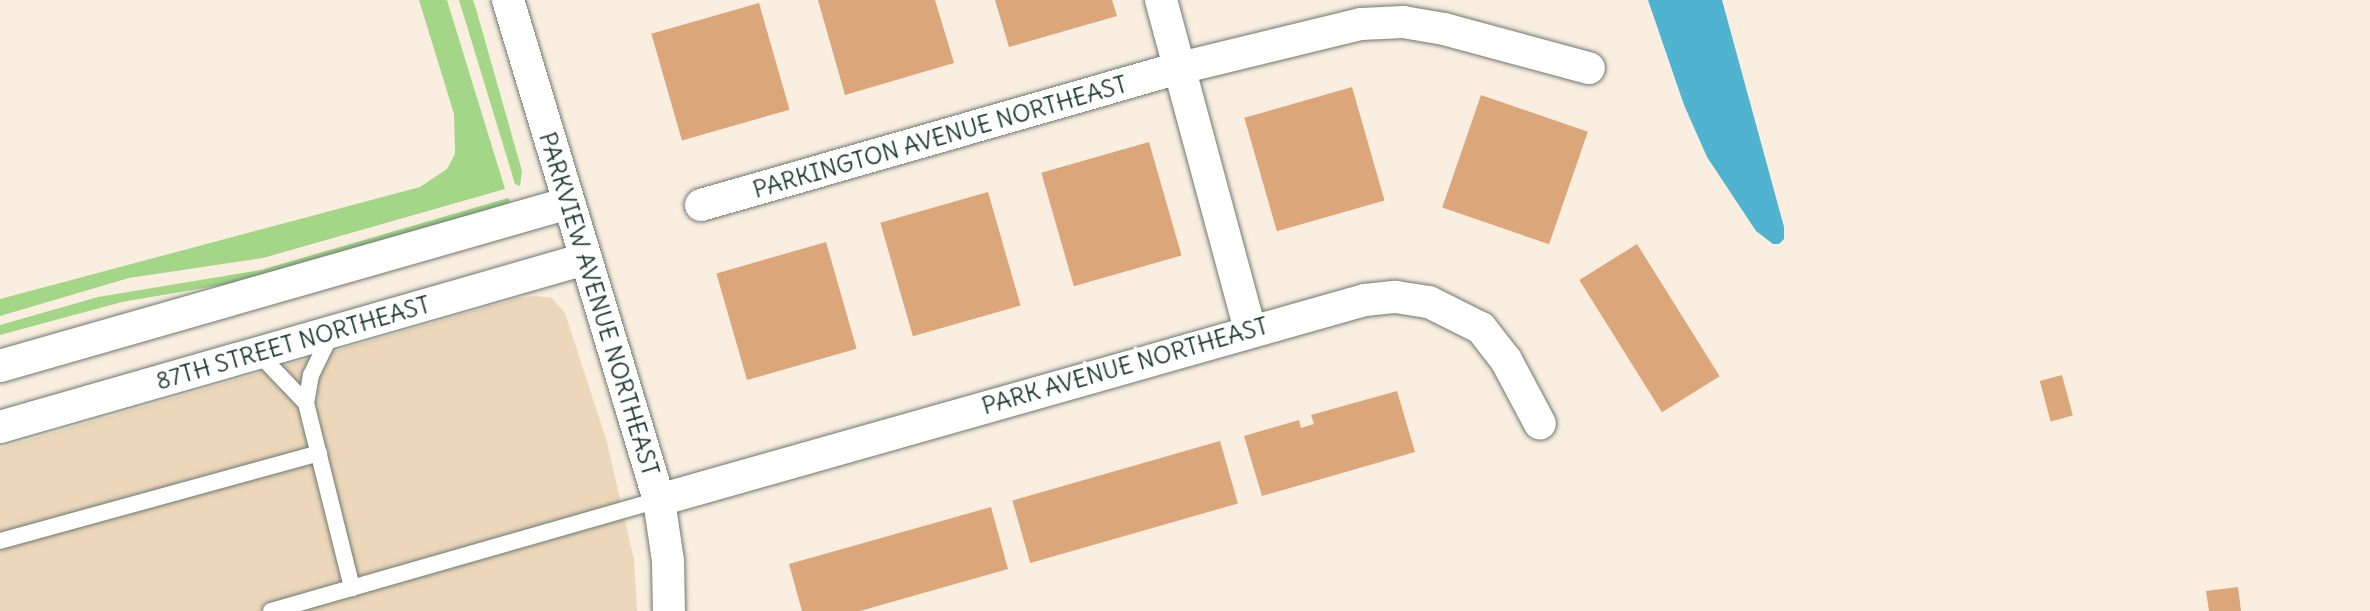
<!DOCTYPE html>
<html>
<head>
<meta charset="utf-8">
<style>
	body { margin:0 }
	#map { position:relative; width:2370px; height:611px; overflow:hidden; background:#faeee0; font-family:Delius,sans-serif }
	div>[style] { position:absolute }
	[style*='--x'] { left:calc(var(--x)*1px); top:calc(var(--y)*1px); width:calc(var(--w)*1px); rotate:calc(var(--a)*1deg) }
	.built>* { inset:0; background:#edd7bb }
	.green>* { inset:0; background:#a3d787 }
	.water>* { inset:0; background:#50b3cf }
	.building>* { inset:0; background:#dca67b; transform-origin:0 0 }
	.roads { filter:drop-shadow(0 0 2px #6c7b70) drop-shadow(0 0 2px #6c7b70) }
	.service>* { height:16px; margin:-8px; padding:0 8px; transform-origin:8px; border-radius:8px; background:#fff }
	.minor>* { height:32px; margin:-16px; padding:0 16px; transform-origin:16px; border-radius:16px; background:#fff }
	span { translate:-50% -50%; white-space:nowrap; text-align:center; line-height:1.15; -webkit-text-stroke:8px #fff; paint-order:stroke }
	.street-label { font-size:24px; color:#1f3d34 }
</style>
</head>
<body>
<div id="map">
	<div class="built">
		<i style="clip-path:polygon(535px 296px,552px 298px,565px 313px,607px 442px,634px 560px,637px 611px,0 611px,0 448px,519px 298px)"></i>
	</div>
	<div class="green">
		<i style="clip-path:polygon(419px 0,447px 0,505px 189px,263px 258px,129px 278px,0 316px,0 299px,420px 187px,447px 169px,455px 154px,454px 114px)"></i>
		<i style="clip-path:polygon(459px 0,473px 0,476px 9px,522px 171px,520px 186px,515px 184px)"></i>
		<i style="clip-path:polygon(508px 198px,510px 201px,495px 212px,273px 276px,122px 302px,0 335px,0 325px,98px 297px,261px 270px)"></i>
	</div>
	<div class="water">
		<i style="clip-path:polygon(1648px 0,1722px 0,1784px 227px,1784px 239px,1779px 244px,1773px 244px,1756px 231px,1707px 157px,1684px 105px)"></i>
	</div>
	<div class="building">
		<i style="clip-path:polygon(818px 0,935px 0,954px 63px,845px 95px)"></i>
		<i style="clip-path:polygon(995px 0,1112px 0,1117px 16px,1009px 47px)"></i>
		<i style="left:759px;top:3px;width:111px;height:112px;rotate:74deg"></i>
		<i style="left:1352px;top:87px;width:118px;height:112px;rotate:74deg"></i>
		<i style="left:1481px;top:95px;width:113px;height:119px;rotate:19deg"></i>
		<i style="left:1149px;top:142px;width:118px;height:112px;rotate:74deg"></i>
		<i style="left:988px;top:192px;width:118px;height:112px;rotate:74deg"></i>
		<i style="left:826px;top:242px;width:111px;height:114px;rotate:74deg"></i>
		<i style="left:1637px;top:244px;width:156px;height:68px;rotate:58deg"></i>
		<i style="left:2062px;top:375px;width:42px;height:23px;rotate:75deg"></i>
		<i style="clip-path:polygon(1397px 391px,1415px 452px,1262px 496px,1244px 436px,1299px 420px,1301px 428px,1314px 424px,1311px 415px)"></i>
		<i style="left:1220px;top:441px;width:65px;height:216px;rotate:74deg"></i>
		<i style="clip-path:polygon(991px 507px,1008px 569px,860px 611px,802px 611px,789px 564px)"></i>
		<i style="clip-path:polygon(2238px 587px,2241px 611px,2209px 611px,2206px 591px)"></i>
	</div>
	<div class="roads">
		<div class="service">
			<i style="--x:332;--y:332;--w:48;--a:116"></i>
			<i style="--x:311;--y:375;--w:28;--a:100"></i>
			<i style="--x:306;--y:403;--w:191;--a:76"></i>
			<i style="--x:258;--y:353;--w:69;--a:46.2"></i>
			<i style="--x:0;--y:541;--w:331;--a:-15.4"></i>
			<i style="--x:271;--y:611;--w:404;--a:-16"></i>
		</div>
		<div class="minor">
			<i style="--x:508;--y:0;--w:522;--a:73.2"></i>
			<i style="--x:659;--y:500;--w:62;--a:81.6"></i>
			<i style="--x:668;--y:561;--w:50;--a:88.9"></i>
			<i style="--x:1161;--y:0;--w:342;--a:74.9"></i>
			<i style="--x:701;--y:205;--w:498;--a:-16"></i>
			<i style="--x:1180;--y:68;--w:186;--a:-13.7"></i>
			<i style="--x:1361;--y:24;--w:42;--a:-2.7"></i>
			<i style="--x:1403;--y:22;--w:42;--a:9.7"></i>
			<i style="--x:1444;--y:29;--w:150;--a:15.1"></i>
			<i style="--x:0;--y:366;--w:592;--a:-15.99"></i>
			<i style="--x:0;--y:427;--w:609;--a:-16.02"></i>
			<i style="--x:659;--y:500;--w:734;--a:-15.82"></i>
			<i style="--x:1365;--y:300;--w:31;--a:-6"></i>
			<i style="--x:1396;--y:297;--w:33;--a:9"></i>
			<i style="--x:1429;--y:302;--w:58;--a:26.6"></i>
			<i style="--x:1481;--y:328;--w:41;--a:52"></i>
			<i style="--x:1506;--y:360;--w:72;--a:62"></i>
		</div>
	</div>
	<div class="street-label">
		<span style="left:940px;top:137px;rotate:-16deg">PARKINGTON AVENUE NORTHEAST</span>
		<span style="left:599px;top:304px;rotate:73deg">PARKVIEW AVENUE NORTHEAST</span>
		<span style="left:293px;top:343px;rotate:-16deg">87TH STREET NORTHEAST</span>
		<span style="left:1125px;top:366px;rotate:-16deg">PARK AVENUE NORTHEAST</span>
	</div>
</div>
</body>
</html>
